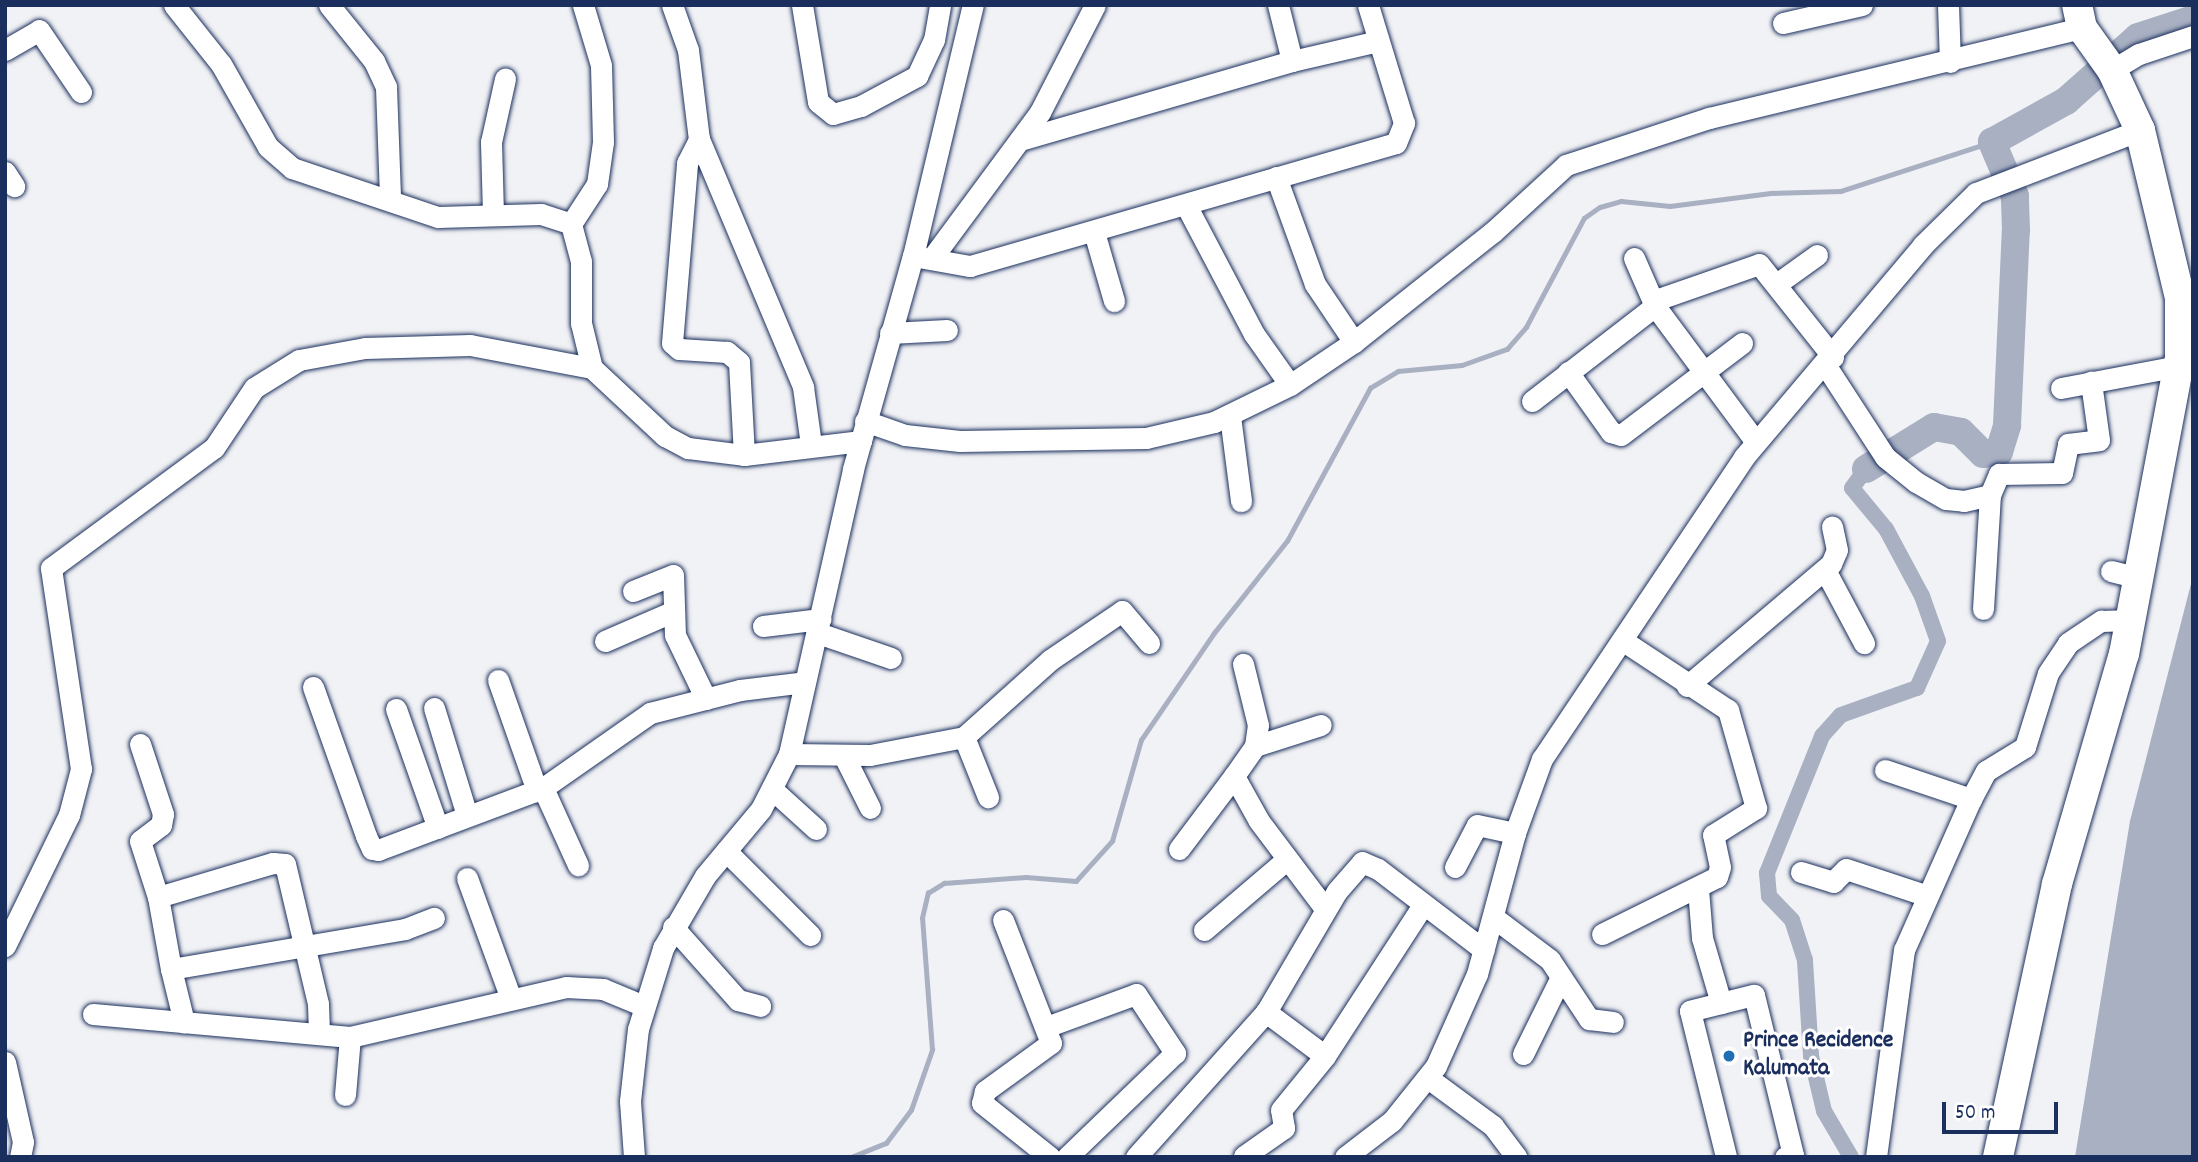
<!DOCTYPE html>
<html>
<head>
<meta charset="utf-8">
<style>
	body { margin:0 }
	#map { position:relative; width:2198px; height:1162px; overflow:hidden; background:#f1f2f5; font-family:Dekko,sans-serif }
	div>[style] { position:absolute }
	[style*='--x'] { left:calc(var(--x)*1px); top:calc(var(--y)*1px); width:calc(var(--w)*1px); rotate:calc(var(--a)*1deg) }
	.water>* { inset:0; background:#a8b0c2 }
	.stream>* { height:4.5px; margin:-2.25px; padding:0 2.25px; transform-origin:2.25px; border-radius:2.25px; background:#a8b0c2 }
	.canal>* { height:16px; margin:-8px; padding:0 8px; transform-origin:8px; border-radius:8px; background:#a8b0c2 }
	.river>* { height:28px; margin:-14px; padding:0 14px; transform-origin:14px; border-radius:14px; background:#a8b0c2 }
	.roads { filter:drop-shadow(0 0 2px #1b2f5e) drop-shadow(0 0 2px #1b2f5e) }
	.minor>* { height:21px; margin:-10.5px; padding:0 10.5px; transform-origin:10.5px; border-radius:10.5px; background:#fff }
	.highway>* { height:30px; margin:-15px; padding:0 15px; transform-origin:15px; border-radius:15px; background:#fff }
	.dots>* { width:19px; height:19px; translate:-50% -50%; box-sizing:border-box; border:4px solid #fff; border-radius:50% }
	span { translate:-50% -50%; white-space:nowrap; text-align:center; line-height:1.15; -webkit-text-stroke:6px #fff; paint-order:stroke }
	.poi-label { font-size:24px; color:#1b2f5e; font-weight:700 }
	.left { translate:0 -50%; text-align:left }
	.frame { position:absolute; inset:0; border:7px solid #1b2f5e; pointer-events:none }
	.scale { position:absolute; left:1942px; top:1102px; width:116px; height:32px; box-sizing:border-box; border:4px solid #1b2f5e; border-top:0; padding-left:9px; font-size:21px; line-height:24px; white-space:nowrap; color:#1b2f5e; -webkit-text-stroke:5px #fff; paint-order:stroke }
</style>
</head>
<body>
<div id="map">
	<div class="water">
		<i style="clip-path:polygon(2193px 576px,2193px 1157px,2075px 1157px,2130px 821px)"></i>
	</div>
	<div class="stream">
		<i style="--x:851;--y:1157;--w:38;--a:-22"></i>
		<i style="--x:886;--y:1143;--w:41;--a:-52.9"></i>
		<i style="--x:911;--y:1110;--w:64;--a:-70.7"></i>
		<i style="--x:932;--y:1050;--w:132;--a:-94.3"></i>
		<i style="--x:922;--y:918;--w:26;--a:-77"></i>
		<i style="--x:928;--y:893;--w:19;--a:-32"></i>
		<i style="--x:944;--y:883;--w:82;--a:-4.2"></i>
		<i style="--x:1026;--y:877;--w:50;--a:4.6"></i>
		<i style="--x:1076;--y:881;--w:54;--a:-48"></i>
		<i style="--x:1112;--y:841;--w:105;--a:-74"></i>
		<i style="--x:1141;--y:740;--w:130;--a:-55.7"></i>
		<i style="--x:1214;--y:633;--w:117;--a:-51.6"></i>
		<i style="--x:1287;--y:541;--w:174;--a:-61.5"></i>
		<i style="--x:1370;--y:388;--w:33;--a:-31"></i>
		<i style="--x:1398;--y:371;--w:64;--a:-5.4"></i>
		<i style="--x:1462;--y:365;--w:48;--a:-19.6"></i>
		<i style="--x:1507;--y:349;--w:29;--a:-49"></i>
		<i style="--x:1526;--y:327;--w:123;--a:-62"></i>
		<i style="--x:1584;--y:218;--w:19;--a:-35"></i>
		<i style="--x:1600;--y:207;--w:22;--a:-16"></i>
		<i style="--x:1621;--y:201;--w:49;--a:5.8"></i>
		<i style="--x:1670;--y:206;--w:103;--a:-7.3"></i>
		<i style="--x:1772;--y:193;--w:69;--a:-1.7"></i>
		<i style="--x:1841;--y:191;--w:159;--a:-18"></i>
	</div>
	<div class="canal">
		<i style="--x:1851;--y:1157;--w:53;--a:-120.4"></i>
		<i style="--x:1824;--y:1111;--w:57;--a:-103.3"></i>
		<i style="--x:1811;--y:1056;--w:96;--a:-93.6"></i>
		<i style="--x:1805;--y:960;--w:42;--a:-108"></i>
		<i style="--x:1792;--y:920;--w:33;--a:-134"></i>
		<i style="--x:1769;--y:896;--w:23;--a:-95"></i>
		<i style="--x:1767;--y:873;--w:148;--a:-68.1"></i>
		<i style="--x:1822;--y:736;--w:28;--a:-48"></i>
		<i style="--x:1841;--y:715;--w:81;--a:-19.6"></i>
		<i style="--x:1917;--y:688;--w:51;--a:-65.9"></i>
		<i style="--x:1938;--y:641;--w:48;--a:-109.6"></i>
		<i style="--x:1922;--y:596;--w:76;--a:-118.2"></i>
		<i style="--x:1886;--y:529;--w:53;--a:-129.7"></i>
		<i style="--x:1852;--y:488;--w:24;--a:-54"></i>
	</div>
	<div class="river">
		<i style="--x:1866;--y:469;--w:80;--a:-31.7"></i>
		<i style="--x:1934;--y:427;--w:27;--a:10"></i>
		<i style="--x:1961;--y:432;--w:31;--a:45"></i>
		<i style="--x:1983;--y:454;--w:16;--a:-7"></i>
		<i style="--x:1999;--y:452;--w:28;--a:-73"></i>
		<i style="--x:2007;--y:425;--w:195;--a:-87.4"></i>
		<i style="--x:2016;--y:230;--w:34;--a:-92"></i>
		<i style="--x:2015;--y:196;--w:59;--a:-113.1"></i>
		<i style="--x:1992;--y:142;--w:85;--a:-29"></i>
		<i style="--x:2066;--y:101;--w:96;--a:-41.6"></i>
		<i style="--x:2138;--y:37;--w:58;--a:-18.1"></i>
	</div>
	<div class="roads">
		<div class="minor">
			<i style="--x:174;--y:5;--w:75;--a:51.5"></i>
			<i style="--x:221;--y:64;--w:95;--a:60.5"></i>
			<i style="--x:268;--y:147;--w:32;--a:41"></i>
			<i style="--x:292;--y:168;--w:154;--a:18.6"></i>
			<i style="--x:438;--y:217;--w:103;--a:-1.7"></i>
			<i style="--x:541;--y:214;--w:32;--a:18"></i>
			<i style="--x:571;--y:224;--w:38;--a:75"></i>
			<i style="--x:581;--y:261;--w:62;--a:90"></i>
			<i style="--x:581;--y:323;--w:46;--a:76.3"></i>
			<i style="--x:592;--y:368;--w:100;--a:43"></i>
			<i style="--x:665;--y:436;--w:26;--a:28"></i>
			<i style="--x:688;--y:448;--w:56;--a:7.1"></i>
			<i style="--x:744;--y:455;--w:118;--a:-6.8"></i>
			<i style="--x:329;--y:5;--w:72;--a:51.2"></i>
			<i style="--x:374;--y:61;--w:29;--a:65"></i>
			<i style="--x:386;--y:87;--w:111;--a:87.9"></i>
			<i style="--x:672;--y:5;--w:48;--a:70.4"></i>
			<i style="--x:688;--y:50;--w:90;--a:83"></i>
			<i style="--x:802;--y:5;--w:98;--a:80.6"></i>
			<i style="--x:818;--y:102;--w:19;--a:39"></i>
			<i style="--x:833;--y:114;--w:29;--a:-16"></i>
			<i style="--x:861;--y:106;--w:64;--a:-28.2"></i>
			<i style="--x:917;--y:76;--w:40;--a:-65"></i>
			<i style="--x:934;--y:40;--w:36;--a:-80"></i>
			<i style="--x:1948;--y:5;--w:57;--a:88"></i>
			<i style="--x:1783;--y:23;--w:81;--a:-12.8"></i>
			<i style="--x:5;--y:50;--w:39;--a:-30"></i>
			<i style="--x:39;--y:30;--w:75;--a:55.9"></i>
			<i style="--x:1292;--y:61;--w:88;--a:-13.1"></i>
			<i style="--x:2112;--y:70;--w:31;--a:-31"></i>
			<i style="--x:2139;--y:54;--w:57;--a:-18.4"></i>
			<i style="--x:1020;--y:140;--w:283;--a:-16.2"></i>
			<i style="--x:1292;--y:61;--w:58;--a:-104"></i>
			<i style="--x:5;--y:172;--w:17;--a:57"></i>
			<i style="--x:1276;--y:177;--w:114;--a:70"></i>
			<i style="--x:1315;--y:284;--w:70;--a:56.1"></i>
			<i style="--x:1187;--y:207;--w:144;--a:62.2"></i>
			<i style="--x:1254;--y:334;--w:62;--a:54.8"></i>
			<i style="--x:493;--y:214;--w:72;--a:-91.6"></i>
			<i style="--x:491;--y:142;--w:65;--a:-77.5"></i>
			<i style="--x:571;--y:224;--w:48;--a:-57"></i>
			<i style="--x:597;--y:184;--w:42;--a:-81.9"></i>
			<i style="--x:603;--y:142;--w:77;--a:-91.5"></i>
			<i style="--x:601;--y:65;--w:63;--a:-106.7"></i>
			<i style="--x:1094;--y:232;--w:72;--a:73.8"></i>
			<i style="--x:913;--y:256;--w:58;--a:10"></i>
			<i style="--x:970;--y:266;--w:443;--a:-16.1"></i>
			<i style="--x:1396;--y:143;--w:22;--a:-68"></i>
			<i style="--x:1404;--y:123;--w:123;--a:-107"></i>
			<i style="--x:932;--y:258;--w:182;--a:-53.5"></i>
			<i style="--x:1040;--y:112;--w:120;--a:-62.8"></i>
			<i style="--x:1634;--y:258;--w:52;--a:66.4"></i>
			<i style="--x:1655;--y:306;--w:169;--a:53.4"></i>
			<i style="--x:1778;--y:283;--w:48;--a:-35.7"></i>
			<i style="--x:1653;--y:301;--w:112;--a:-19.2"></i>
			<i style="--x:1759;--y:264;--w:119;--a:51.5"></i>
			<i style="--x:890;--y:333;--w:57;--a:-3"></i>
			<i style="--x:1826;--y:366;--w:108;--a:57"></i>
			<i style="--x:1885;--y:457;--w:40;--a:39"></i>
			<i style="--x:1916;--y:482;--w:34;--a:30"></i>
			<i style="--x:1946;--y:499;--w:18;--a:6"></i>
			<i style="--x:1964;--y:501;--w:27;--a:-13"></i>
			<i style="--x:1990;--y:495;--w:23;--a:-67"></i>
			<i style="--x:1999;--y:474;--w:63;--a:-0.9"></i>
			<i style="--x:2062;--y:473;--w:30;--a:-78"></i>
			<i style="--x:2068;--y:444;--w:31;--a:-7"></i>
			<i style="--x:2099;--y:440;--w:59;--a:-97.9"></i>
			<i style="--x:1568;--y:372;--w:74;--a:54.4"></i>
			<i style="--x:1611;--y:432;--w:10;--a:17"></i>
			<i style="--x:1621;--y:435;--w:152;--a:-37.2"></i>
			<i style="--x:2061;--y:388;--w:119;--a:-10.6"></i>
			<i style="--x:1532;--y:401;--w:155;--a:-37.7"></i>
			<i style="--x:1230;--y:416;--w:86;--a:82.6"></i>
			<i style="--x:865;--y:421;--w:42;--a:19.3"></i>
			<i style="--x:905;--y:435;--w:55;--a:6.2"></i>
			<i style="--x:960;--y:441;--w:186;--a:-0.9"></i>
			<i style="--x:1146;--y:438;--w:70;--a:-13.2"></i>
			<i style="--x:1214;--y:422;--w:85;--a:-26"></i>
			<i style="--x:1290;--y:385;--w:77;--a:-33.9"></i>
			<i style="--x:1354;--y:342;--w:177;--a:-38.4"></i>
			<i style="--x:1493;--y:232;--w:99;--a:-42.5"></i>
			<i style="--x:1566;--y:165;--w:151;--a:-18.2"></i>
			<i style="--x:1709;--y:118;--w:384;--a:-13.6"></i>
			<i style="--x:744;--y:455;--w:93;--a:-93.1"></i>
			<i style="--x:739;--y:362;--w:16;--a:-140"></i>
			<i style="--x:727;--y:352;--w:48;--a:-176.4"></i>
			<i style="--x:679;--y:349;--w:9;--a:-139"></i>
			<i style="--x:672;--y:343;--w:181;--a:-85.2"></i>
			<i style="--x:687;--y:163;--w:27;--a:-63"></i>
			<i style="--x:699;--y:139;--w:269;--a:67.2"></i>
			<i style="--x:803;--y:387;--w:59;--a:82.1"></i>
			<i style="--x:1825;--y:570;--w:83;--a:61.9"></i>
			<i style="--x:2111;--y:571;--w:30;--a:14"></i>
			<i style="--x:633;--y:591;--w:43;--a:-21.8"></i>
			<i style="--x:673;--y:575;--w:60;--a:88.1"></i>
			<i style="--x:675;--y:635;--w:71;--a:64.2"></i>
			<i style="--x:1983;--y:609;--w:114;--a:-86.5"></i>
			<i style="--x:763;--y:626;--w:58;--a:-6.9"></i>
			<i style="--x:818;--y:633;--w:77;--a:18.9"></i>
			<i style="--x:605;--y:641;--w:75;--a:-23.5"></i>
			<i style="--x:498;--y:680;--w:118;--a:70.6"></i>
			<i style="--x:1687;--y:686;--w:189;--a:-40.3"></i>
			<i style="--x:1831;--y:564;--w:15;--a:-67"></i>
			<i style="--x:1837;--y:550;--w:24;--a:-102"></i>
			<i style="--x:313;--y:687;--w:158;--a:70.4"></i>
			<i style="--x:366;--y:836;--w:14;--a:65"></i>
			<i style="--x:372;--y:849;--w:6;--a:9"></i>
			<i style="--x:378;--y:850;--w:176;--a:-20.6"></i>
			<i style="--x:543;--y:788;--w:131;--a:-35"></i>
			<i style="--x:650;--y:713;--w:93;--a:-14.3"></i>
			<i style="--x:740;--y:690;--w:65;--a:-7"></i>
			<i style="--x:434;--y:708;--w:112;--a:72.9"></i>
			<i style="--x:396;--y:709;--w:126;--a:70.6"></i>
			<i style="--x:964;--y:737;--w:65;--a:68.2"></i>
			<i style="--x:140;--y:744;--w:74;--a:71.8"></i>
			<i style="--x:163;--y:814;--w:11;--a:100"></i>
			<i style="--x:161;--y:825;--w:26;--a:143"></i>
			<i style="--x:140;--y:841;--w:59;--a:72.2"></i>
			<i style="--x:158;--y:897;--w:120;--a:-16.5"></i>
			<i style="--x:273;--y:863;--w:12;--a:5"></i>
			<i style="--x:285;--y:864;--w:144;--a:76.7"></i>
			<i style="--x:318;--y:1004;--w:30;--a:88"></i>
			<i style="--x:1255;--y:746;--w:69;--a:-17.7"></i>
			<i style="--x:789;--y:754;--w:81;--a:0.7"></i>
			<i style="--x:870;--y:755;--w:96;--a:-10.8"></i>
			<i style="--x:964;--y:737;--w:115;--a:-41.8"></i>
			<i style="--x:1050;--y:660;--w:87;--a:-34.2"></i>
			<i style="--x:1122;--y:611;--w:42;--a:49.8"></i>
			<i style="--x:844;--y:756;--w:58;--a:63.4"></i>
			<i style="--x:1885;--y:770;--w:91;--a:18.6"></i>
			<i style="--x:1234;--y:776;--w:37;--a:-55"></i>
			<i style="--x:1255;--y:746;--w:21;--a:-82"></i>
			<i style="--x:1258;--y:725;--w:63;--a:-103.8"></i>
			<i style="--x:543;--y:788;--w:85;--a:65.6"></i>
			<i style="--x:773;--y:790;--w:58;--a:42.2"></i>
			<i style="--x:1179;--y:849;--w:91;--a:-53"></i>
			<i style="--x:1234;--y:776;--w:51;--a:60.9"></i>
			<i style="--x:1259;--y:821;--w:111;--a:53"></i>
			<i style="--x:726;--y:851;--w:119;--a:45"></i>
			<i style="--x:1455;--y:867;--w:47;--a:-62.4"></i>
			<i style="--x:1477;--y:825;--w:39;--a:12"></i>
			<i style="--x:1801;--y:872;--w:34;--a:17"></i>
			<i style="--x:1833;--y:882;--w:18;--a:-45"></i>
			<i style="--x:1846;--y:869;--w:83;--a:18.2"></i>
			<i style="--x:467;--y:878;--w:126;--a:70"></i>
			<i style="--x:1698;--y:889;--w:49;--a:85.3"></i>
			<i style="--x:1702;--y:938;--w:68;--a:73.7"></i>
			<i style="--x:1721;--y:1003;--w:32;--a:166"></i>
			<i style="--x:1690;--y:1011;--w:150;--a:76.1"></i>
			<i style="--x:158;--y:897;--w:73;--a:79.8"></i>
			<i style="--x:171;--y:969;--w:237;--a:-9.7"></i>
			<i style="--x:405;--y:929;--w:31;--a:-21"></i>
			<i style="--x:1423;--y:905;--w:180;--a:123"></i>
			<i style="--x:1325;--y:1056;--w:74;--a:-143.3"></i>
			<i style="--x:1266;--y:1012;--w:140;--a:-59.6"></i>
			<i style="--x:1337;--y:891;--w:38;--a:-49"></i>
			<i style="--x:1362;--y:862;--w:17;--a:24"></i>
			<i style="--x:1378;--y:869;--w:133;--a:37.4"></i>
			<i style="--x:1493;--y:917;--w:71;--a:37"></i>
			<i style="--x:1550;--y:960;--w:71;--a:56.5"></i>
			<i style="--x:1589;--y:1019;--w:24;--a:7"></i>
			<i style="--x:1003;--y:920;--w:132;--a:68.7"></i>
			<i style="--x:1051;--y:1043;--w:82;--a:144"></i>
			<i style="--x:985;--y:1091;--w:12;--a:104"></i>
			<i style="--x:982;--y:1103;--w:87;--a:38.5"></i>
			<i style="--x:673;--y:927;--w:98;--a:48.3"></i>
			<i style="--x:738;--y:1000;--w:23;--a:15"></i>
			<i style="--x:1204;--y:930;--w:109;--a:-40.5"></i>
			<i style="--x:1602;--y:934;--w:128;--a:-26.4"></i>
			<i style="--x:1717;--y:877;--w:10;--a:-73"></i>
			<i style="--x:1720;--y:867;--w:33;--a:-102"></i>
			<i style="--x:1713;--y:835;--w:51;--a:-32.1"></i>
			<i style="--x:1756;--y:808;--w:102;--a:-105.9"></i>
			<i style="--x:1728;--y:710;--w:127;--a:-146.6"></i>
			<i style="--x:5;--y:946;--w:146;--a:-64"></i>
			<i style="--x:69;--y:815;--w:48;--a:-75.4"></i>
			<i style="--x:81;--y:769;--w:203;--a:-98.5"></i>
			<i style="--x:51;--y:568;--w:202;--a:-36.4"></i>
			<i style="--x:214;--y:448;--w:72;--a:-56.3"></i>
			<i style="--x:254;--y:388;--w:53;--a:-31.9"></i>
			<i style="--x:299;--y:360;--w:67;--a:-10.3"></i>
			<i style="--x:365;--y:348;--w:105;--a:-1.6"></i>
			<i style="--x:470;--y:345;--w:124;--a:10.7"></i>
			<i style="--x:171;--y:969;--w:55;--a:76.2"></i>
			<i style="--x:1721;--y:1003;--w:34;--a:-14"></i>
			<i style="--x:1754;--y:995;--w:165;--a:76.3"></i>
			<i style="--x:1793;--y:1155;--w:8;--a:166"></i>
			<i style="--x:93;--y:1014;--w:258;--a:5.1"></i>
			<i style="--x:350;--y:1037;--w:222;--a:-13"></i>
			<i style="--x:566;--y:987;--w:37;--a:3"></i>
			<i style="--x:603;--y:989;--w:44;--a:22.5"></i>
			<i style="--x:1046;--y:1027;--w:96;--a:-20.1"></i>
			<i style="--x:1136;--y:994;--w:71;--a:56.5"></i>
			<i style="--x:1175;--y:1053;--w:150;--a:136.1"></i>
			<i style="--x:1523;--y:1054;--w:86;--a:-63.7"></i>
			<i style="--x:5;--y:1062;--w:82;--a:77.3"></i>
			<i style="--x:23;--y:1142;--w:15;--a:101"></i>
			<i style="--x:1428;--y:1078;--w:81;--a:36.4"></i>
			<i style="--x:1493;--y:1126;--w:39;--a:53"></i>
			<i style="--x:345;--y:1095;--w:58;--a:-85.1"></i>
			<i style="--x:1244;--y:1156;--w:49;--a:-35"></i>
			<i style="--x:1284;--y:1128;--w:18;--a:-99"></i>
			<i style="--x:1281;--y:1110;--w:70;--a:-50.8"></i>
			<i style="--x:634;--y:1157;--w:56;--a:-94.1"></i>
			<i style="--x:630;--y:1101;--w:72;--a:-83.7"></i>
			<i style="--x:638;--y:1029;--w:85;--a:-72.8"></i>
			<i style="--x:663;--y:948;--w:83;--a:-59.7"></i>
			<i style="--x:705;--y:876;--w:87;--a:-50.1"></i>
			<i style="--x:761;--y:809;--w:62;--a:-63"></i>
			<i style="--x:789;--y:754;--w:292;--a:-77.3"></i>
			<i style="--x:853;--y:469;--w:221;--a:-74.3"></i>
			<i style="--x:913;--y:256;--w:258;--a:-76.6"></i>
			<i style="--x:1136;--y:1157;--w:195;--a:-48.1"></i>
			<i style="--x:1345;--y:1157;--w:59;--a:-37.5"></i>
			<i style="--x:1392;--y:1121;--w:70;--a:-51.3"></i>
			<i style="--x:1436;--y:1066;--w:101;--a:-66"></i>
			<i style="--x:1477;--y:974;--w:146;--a:-74.9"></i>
			<i style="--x:1515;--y:833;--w:79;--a:-70"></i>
			<i style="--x:1542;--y:759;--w:363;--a:-56.2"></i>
			<i style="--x:1744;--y:457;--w:277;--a:-49.8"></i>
			<i style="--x:1923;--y:245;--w:74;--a:-44.5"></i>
			<i style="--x:1976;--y:193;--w:176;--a:-21"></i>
			<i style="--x:1876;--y:1157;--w:209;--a:-82.3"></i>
			<i style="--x:1904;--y:950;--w:165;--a:-66.1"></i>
			<i style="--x:1971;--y:799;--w:32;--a:-62"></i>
			<i style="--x:1986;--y:771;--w:46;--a:-31.6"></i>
			<i style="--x:2025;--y:747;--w:77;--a:-72.7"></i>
			<i style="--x:2048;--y:673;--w:36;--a:-56"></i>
			<i style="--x:2068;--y:643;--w:40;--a:-34"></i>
			<i style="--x:2101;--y:621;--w:31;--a:-2"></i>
		</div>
		<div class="highway">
			<i style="--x:1998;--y:1157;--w:279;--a:-77.8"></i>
			<i style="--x:2057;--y:884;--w:240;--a:-73.8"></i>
			<i style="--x:2124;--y:654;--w:301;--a:-79.3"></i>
			<i style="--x:2180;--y:358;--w:60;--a:-90"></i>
			<i style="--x:2180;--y:298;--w:173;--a:-103.4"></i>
			<i style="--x:2140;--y:130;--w:66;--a:-115"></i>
			<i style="--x:2112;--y:70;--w:52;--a:-125.5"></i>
			<i style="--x:2082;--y:28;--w:24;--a:-102"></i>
		</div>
	</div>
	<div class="dots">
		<i style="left:1729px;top:1056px;background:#1f6fb2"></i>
	</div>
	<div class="poi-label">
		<span class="left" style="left:1743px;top:1056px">Prince Recidence<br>Kalumata</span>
	</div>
	<div class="frame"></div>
	<div class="scale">50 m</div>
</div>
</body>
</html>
